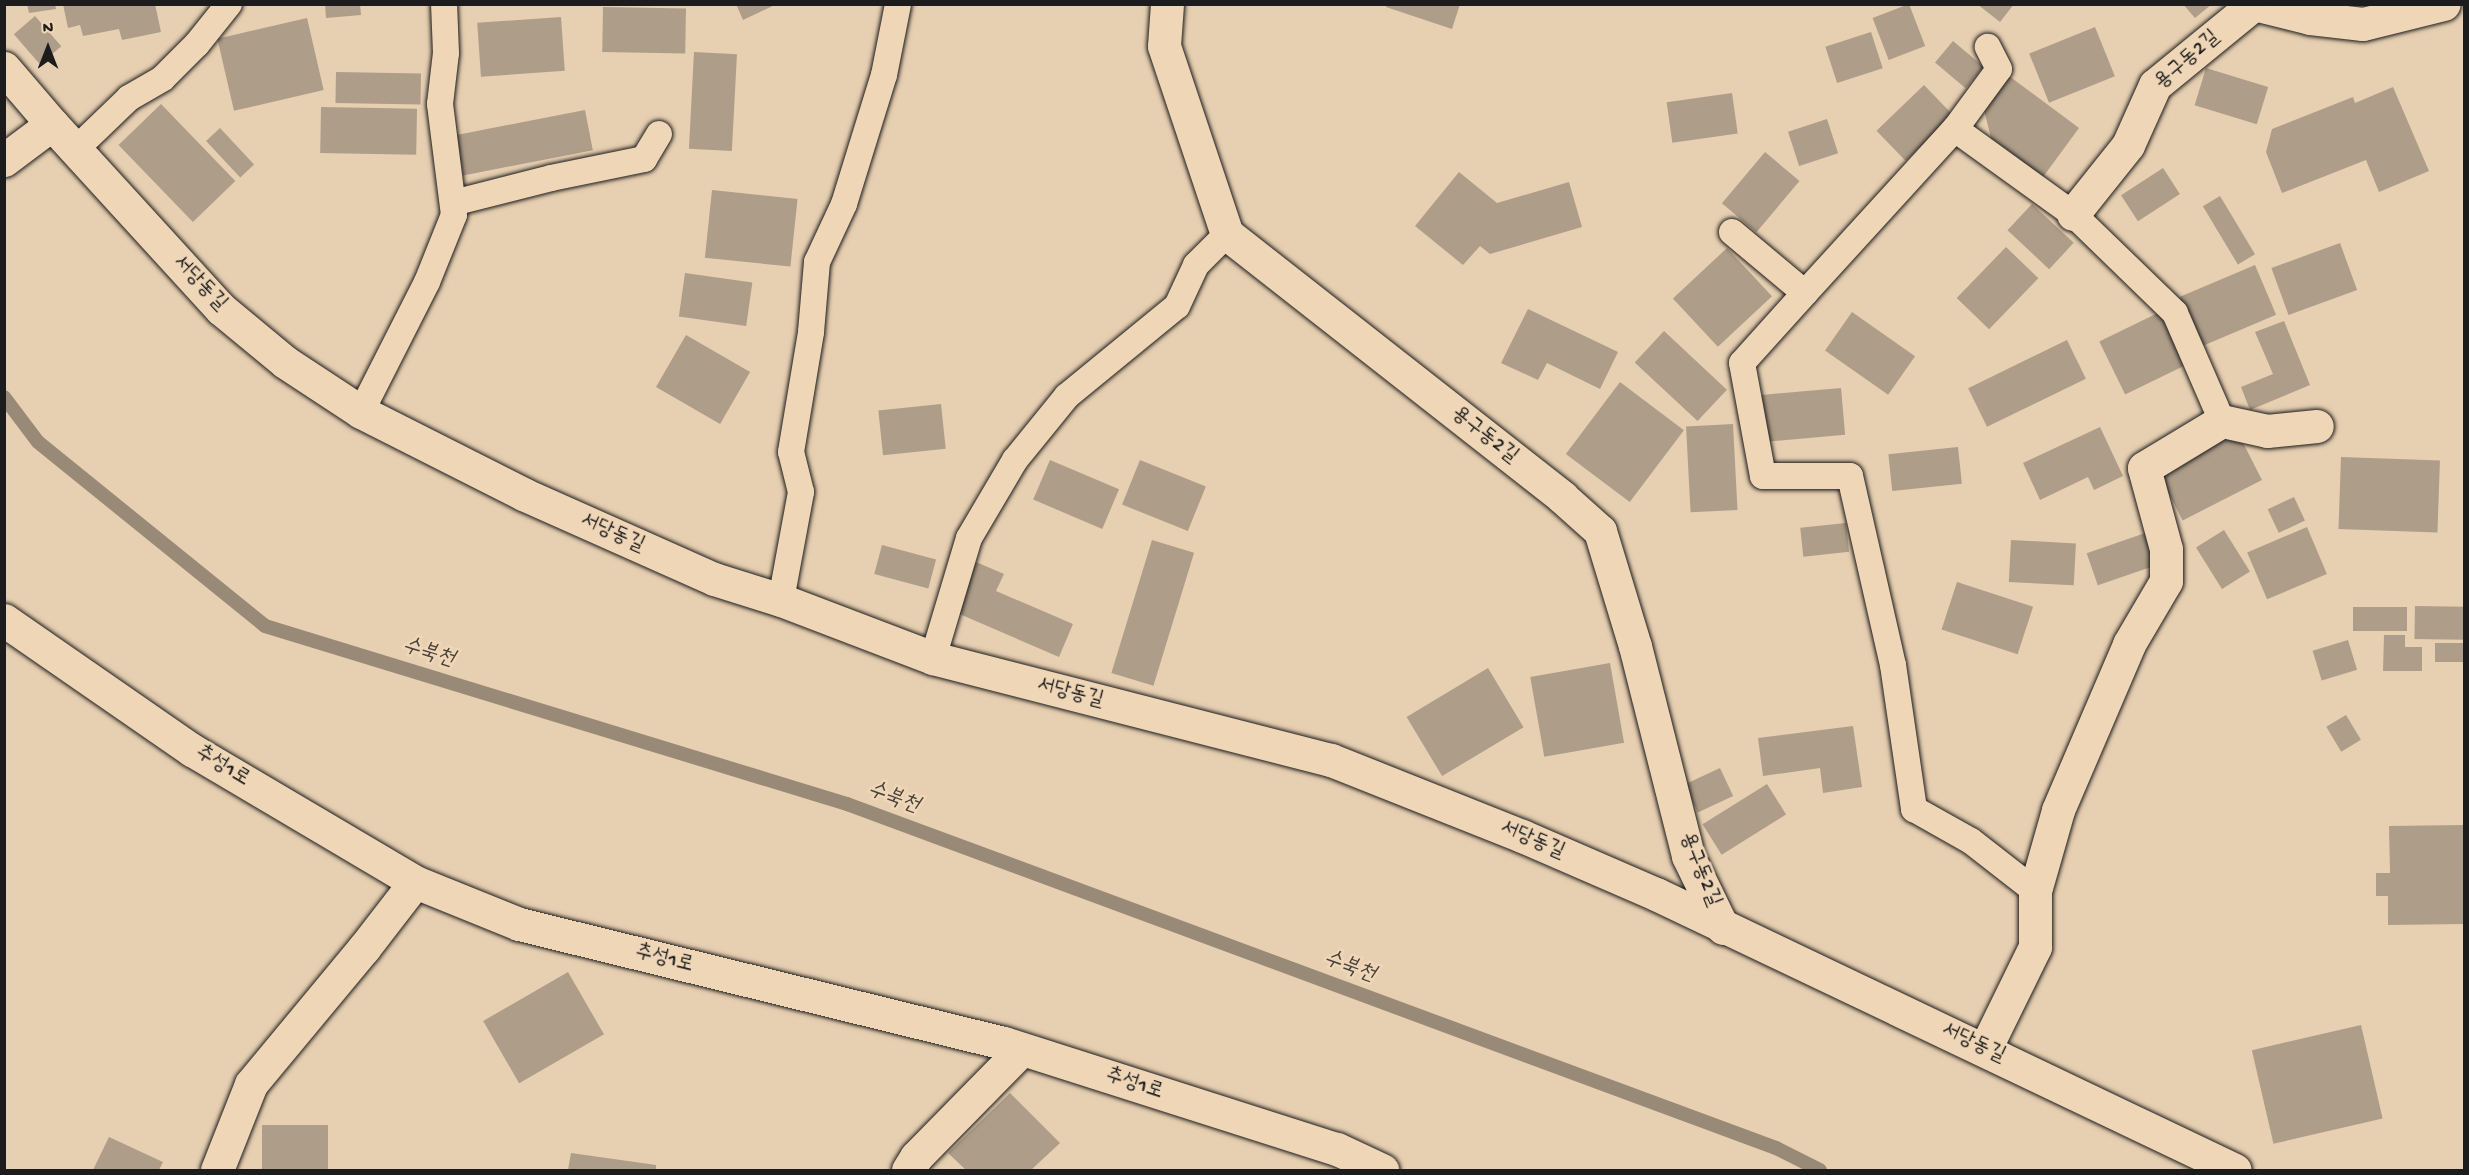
<!DOCTYPE html>
<html>
<head>
<meta charset="utf-8">
<style>
	body { margin:0 }
	#map { position:relative; width:2469px; height:1175px; overflow:hidden; background:#e7cfb1; font-family:"Gochi Hand","Poor Story",sans-serif }
	div>[style] { position:absolute }
	[style*='--x'] { left:calc(var(--x)*1px); top:calc(var(--y)*1px); width:calc(var(--w)*1px); rotate:calc(var(--a)*1deg) }
	.stream>* { height:14px; margin:-7px; padding:0 7px; transform-origin:7px; border-radius:7px; background:#998a77 }
	.building>* { inset:0; background:#ae9d88; transform-origin:0 0 }
	.roads { filter:drop-shadow(0 0 2px #1c1c1c) drop-shadow(0 0 2px #1c1c1c) }
	.service>* { height:26px; margin:-13px; padding:0 13px; transform-origin:13px; border-radius:13px; background:#efd6b7 }
	.minor>* { height:33px; margin:-16.5px; padding:0 16.5px; transform-origin:16.5px; border-radius:16.5px; background:#efd6b7 }
	span { translate:-50% -50%; white-space:nowrap; text-align:center; line-height:1.15; -webkit-text-stroke:5px #efd6b7; paint-order:stroke }
	.street-label { font-size:21px; color:#1c1c1c }
	.water-label { font-size:22px; color:#48423c; font-style:italic }
	.frame { position:absolute; inset:0; border:6px solid #1c1c1c; pointer-events:none }
	.north { position:absolute; left:18px; top:18px; width:60px; height:60px; -webkit-text-stroke:4px #efd6b7; paint-order:stroke; rotate:0deg; font-size:16px; font-weight:700; line-height:24px; text-align:center; color:#1c1c1c }
	.north::after { content:''; display:block; margin:auto; width:21px; height:27px; background:#1c1c1c; clip-path:polygon(50% 0,100% 100%,50% 72%,0 100%) }
</style>
</head>
<body>
<div id="map">
	<div class="stream">
		<i style="--x:4;--y:397;--w:56;--a:52.9"></i>
		<i style="--x:38;--y:442;--w:292;--a:39"></i>
		<i style="--x:265;--y:626;--w:609;--a:17.01"></i>
		<i style="--x:847;--y:804;--w:991;--a:20.32"></i>
		<i style="--x:1776;--y:1148;--w:49;--a:26.6"></i>
	</div>
	<div class="building">
		<i style="clip-path:polygon(27px 4px,55px 4px,56px 9px,29px 13px)"></i>
		<i style="clip-path:polygon(63px 4px,155px 4px,161px 32px,122px 40px,119px 29px,83px 36px,80px 25px,68px 28px)"></i>
		<i style="clip-path:polygon(325px 4px,360px 4px,361px 15px,326px 18px)"></i>
		<i style="clip-path:polygon(736px 4px,777px 4px,743px 20px)"></i>
		<i style="clip-path:polygon(1387px 4px,1460px 4px,1452px 29px,1386px 7px)"></i>
		<i style="left:1909px;top:4px;width:45px;height:39px;rotate:69deg"></i>
		<i style="clip-path:polygon(1977px 4px,2014px 4px,2000px 22px)"></i>
		<i style="clip-path:polygon(2183px 4px,2212px 4px,2195px 18px)"></i>
		<i style="left:603px;top:7px;width:83px;height:45px;rotate:1deg"></i>
		<i style="left:35px;top:16px;width:40px;height:28px;rotate:49deg"></i>
		<i style="left:561px;top:17px;width:54px;height:84px;rotate:86deg"></i>
		<i style="left:307px;top:18px;width:74px;height:92px;rotate:77deg"></i>
		<i style="left:2095px;top:27px;width:53px;height:71px;rotate:68deg"></i>
		<i style="left:1871px;top:32px;width:38px;height:48px;rotate:72deg"></i>
		<i style="left:1953px;top:41px;width:40px;height:28px;rotate:40deg"></i>
		<i style="left:694px;top:52px;width:43px;height:97px;rotate:3deg"></i>
		<i style="left:2206px;top:68px;width:65px;height:39px;rotate:17deg"></i>
		<i style="left:336px;top:72px;width:85px;height:31px;rotate:1deg"></i>
		<i style="clip-path:polygon(2009px 76px,2079px 128px,2043px 177px,1991px 138px,1984px 110px)"></i>
		<i style="left:1924px;top:85px;width:42px;height:66px;rotate:46deg"></i>
		<i style="clip-path:polygon(2393px 87px,2429px 171px,2379px 192px,2366px 160px,2282px 193px,2266px 152px,2272px 129px,2353px 97px,2355px 103px)"></i>
		<i style="left:1732px;top:93px;width:41px;height:66px;rotate:82deg"></i>
		<i style="left:161px;top:104px;width:107px;height:59px;rotate:46deg"></i>
		<i style="left:321px;top:107px;width:96px;height:46px;rotate:1deg"></i>
		<i style="left:585px;top:110px;width:41px;height:132px;rotate:79deg"></i>
		<i style="left:1827px;top:119px;width:36px;height:41px;rotate:72deg"></i>
		<i style="left:220px;top:128px;width:50px;height:19px;rotate:47deg"></i>
		<i style="left:1765px;top:152px;width:45px;height:67px;rotate:40deg"></i>
		<i style="left:2163px;top:168px;width:31px;height:50px;rotate:57deg"></i>
		<i style="clip-path:polygon(1459px 172px,1497px 203px,1569px 182px,1582px 227px,1490px 254px,1480px 246px,1463px 265px,1415px 226px)"></i>
		<i style="left:712px;top:190px;width:86px;height:68px;rotate:6deg"></i>
		<i style="left:2220px;top:196px;width:68px;height:20px;rotate:59deg"></i>
		<i style="left:2032px;top:204px;width:57px;height:36px;rotate:43deg"></i>
		<i style="left:2340px;top:243px;width:50px;height:73px;rotate:70deg"></i>
		<i style="left:2006px;top:247px;width:45px;height:71px;rotate:44deg"></i>
		<i style="left:1727px;top:248px;width:66px;height:74px;rotate:47deg"></i>
		<i style="left:2255px;top:265px;width:54px;height:82px;rotate:67deg"></i>
		<i style="left:685px;top:273px;width:68px;height:44px;rotate:8deg"></i>
		<i style="clip-path:polygon(1528px 309px,1618px 352px,1600px 389px,1547px 363px,1538px 380px,1501px 363px)"></i>
		<i style="left:2164px;top:310px;width:59px;height:72px;rotate:64deg"></i>
		<i style="left:1852px;top:312px;width:77px;height:47px;rotate:35deg"></i>
		<i style="clip-path:polygon(2284px 321px,2310px 385px,2250px 410px,2241px 387px,2273px 374px,2255px 332px)"></i>
		<i style="left:1664px;top:331px;width:86px;height:43px;rotate:43deg"></i>
		<i style="left:686px;top:335px;width:74px;height:60px;rotate:30deg"></i>
		<i style="left:2067px;top:340px;width:43px;height:110px;rotate:64deg"></i>
		<i style="left:1620px;top:382px;width:80px;height:90px;rotate:37deg"></i>
		<i style="left:1841px;top:388px;width:47px;height:82px;rotate:85deg"></i>
		<i style="left:941px;top:404px;width:45px;height:63px;rotate:84deg"></i>
		<i style="left:1733px;top:424px;width:86px;height:47px;rotate:87deg"></i>
		<i style="clip-path:polygon(2100px 427px,2123px 476px,2094px 490px,2088px 477px,2040px 500px,2023px 463px)"></i>
		<i style="left:2237px;top:431px;width:55px;height:89px;rotate:63deg"></i>
		<i style="left:1958px;top:447px;width:37px;height:70px;rotate:84deg"></i>
		<i style="left:2341px;top:457px;width:99px;height:72px;rotate:2deg"></i>
		<i style="left:1050px;top:460px;width:75px;height:43px;rotate:23deg"></i>
		<i style="left:1140px;top:460px;width:71px;height:48px;rotate:22deg"></i>
		<i style="left:2294px;top:497px;width:26px;height:29px;rotate:65deg"></i>
		<i style="left:1846px;top:523px;width:29px;height:46px;rotate:84deg"></i>
		<i style="left:2307px;top:527px;width:51px;height:65px;rotate:67deg"></i>
		<i style="left:2224px;top:530px;width:49px;height:33px;rotate:58deg"></i>
		<i style="left:2151px;top:531px;width:34px;height:68px;rotate:71deg"></i>
		<i style="left:1152px;top:540px;width:44px;height:139px;rotate:17deg"></i>
		<i style="left:2011px;top:540px;width:65px;height:42px;rotate:3deg"></i>
		<i style="left:882px;top:545px;width:56px;height:30px;rotate:15deg"></i>
		<i style="clip-path:polygon(976px 562px,1004px 574px,996px 591px,1073px 624px,1059px 657px,955px 612px)"></i>
		<i style="left:1957px;top:582px;width:80px;height:50px;rotate:18deg"></i>
		<i style="left:2415px;top:606px;width:49px;height:33px;rotate:1deg"></i>
		<i style="left:2407px;top:607px;width:24px;height:54px;rotate:90deg"></i>
		<i style="clip-path:polygon(2384px 635px,2405px 635px,2405px 647px,2422px 647px,2422px 671px,2383px 671px)"></i>
		<i style="left:2348px;top:640px;width:31px;height:37px;rotate:73deg"></i>
		<i style="left:2435px;top:643px;width:29px;height:19px"></i>
		<i style="left:1610px;top:663px;width:81px;height:81px;rotate:80deg"></i>
		<i style="left:1488px;top:668px;width:69px;height:95px;rotate:59deg"></i>
		<i style="left:2346px;top:715px;width:29px;height:23px;rotate:59deg"></i>
		<i style="clip-path:polygon(1853px 726px,1862px 787px,1823px 793px,1820px 768px,1763px 776px,1758px 738px)"></i>
		<i style="left:1720px;top:768px;width:31px;height:39px;rotate:65deg"></i>
		<i style="left:1767px;top:784px;width:36px;height:76px;rotate:58deg"></i>
		<i style="clip-path:polygon(2464px 825px,2464px 924px,2388px 925px,2388px 896px,2376px 896px,2376px 873px,2390px 873px,2389px 826px)"></i>
		<i style="left:568px;top:972px;width:72px;height:98px;rotate:60deg"></i>
		<i style="left:2361px;top:1025px;width:96px;height:112px;rotate:77deg"></i>
		<i style="clip-path:polygon(1010px 1093px,1060px 1143px,1031px 1170px,966px 1170px,948px 1153px)"></i>
		<i style="left:328px;top:1125px;width:45px;height:66px;rotate:90deg"></i>
		<i style="clip-path:polygon(109px 1137px,163px 1162px,159px 1170px,93px 1170px)"></i>
		<i style="clip-path:polygon(571px 1153px,656px 1165px,656px 1170px,568px 1170px)"></i>
	</div>
	<div class="roads">
		<div class="service">
			<i style="--x:1955;--y:129;--w:145;--a:35.8"></i>
			<i style="--x:2073;--y:214;--w:142;--a:44.1"></i>
			<i style="--x:2175;--y:313;--w:118;--a:66.5"></i>
			<i style="--x:75;--y:150;--w:75;--a:-43.9"></i>
			<i style="--x:129;--y:98;--w:39;--a:-30"></i>
			<i style="--x:163;--y:78;--w:48;--a:-45"></i>
			<i style="--x:197;--y:44;--w:51;--a:-51.3"></i>
			<i style="--x:453;--y:203;--w:101;--a:-14.3"></i>
			<i style="--x:551;--y:178;--w:95;--a:-11.5"></i>
			<i style="--x:644;--y:159;--w:29;--a:-59"></i>
			<i style="--x:1732;--y:232;--w:95;--a:39.9"></i>
			<i style="--x:1805;--y:293;--w:222;--a:-47.6"></i>
			<i style="--x:1955;--y:129;--w:74;--a:-53.7"></i>
			<i style="--x:1999;--y:69;--w:25;--a:-117"></i>
			<i style="--x:1805;--y:293;--w:94;--a:132"></i>
			<i style="--x:1742;--y:363;--w:115;--a:79.5"></i>
			<i style="--x:1763;--y:476;--w:87;--a:0"></i>
			<i style="--x:1850;--y:476;--w:194;--a:77.2"></i>
			<i style="--x:1893;--y:665;--w:146;--a:81.7"></i>
			<i style="--x:1914;--y:809;--w:65;--a:29.3"></i>
			<i style="--x:1971;--y:841;--w:81;--a:38"></i>
			<i style="--x:361;--y:412;--w:146;--a:-63.1"></i>
			<i style="--x:427;--y:282;--w:72;--a:-68.1"></i>
			<i style="--x:454;--y:215;--w:112;--a:-97.2"></i>
			<i style="--x:440;--y:104;--w:51;--a:-83.3"></i>
			<i style="--x:446;--y:53;--w:49;--a:-92.3"></i>
			<i style="--x:781;--y:600;--w:110;--a:-79.5"></i>
			<i style="--x:801;--y:492;--w:41;--a:-104"></i>
			<i style="--x:791;--y:452;--w:122;--a:-80.5"></i>
			<i style="--x:811;--y:332;--w:70;--a:-85.1"></i>
			<i style="--x:817;--y:262;--w:64;--a:-65"></i>
			<i style="--x:844;--y:204;--w:135;--a:-72.8"></i>
			<i style="--x:884;--y:75;--w:72;--a:-78.8"></i>
			<i style="--x:933;--y:658;--w:125;--a:-73.3"></i>
			<i style="--x:969;--y:538;--w:91;--a:-59.5"></i>
			<i style="--x:1015;--y:460;--w:82;--a:-50.9"></i>
			<i style="--x:1067;--y:396;--w:142;--a:-39.3"></i>
			<i style="--x:1177;--y:306;--w:45;--a:-65.1"></i>
			<i style="--x:1196;--y:265;--w:44;--a:-45"></i>
		</div>
		<div class="minor">
			<i style="--x:1167;--y:4;--w:42;--a:94.1"></i>
			<i style="--x:1164;--y:46;--w:198;--a:71.5"></i>
			<i style="--x:1227;--y:234;--w:426;--a:38.1"></i>
			<i style="--x:1562;--y:497;--w:51;--a:41.8"></i>
			<i style="--x:1600;--y:531;--w:120;--a:73.1"></i>
			<i style="--x:1635;--y:646;--w:217;--a:75.8"></i>
			<i style="--x:1688;--y:856;--w:80;--a:64.1"></i>
			<i style="--x:2254;--y:4;--w:58;--a:14"></i>
			<i style="--x:2310;--y:18;--w:53;--a:6.5"></i>
			<i style="--x:2363;--y:24;--w:83;--a:-13.9"></i>
			<i style="--x:4;--y:68;--w:74;--a:49.4"></i>
			<i style="--x:52;--y:124;--w:251;--a:47.6"></i>
			<i style="--x:221;--y:309;--w:83;--a:39.6"></i>
			<i style="--x:285;--y:362;--w:91;--a:33.3"></i>
			<i style="--x:361;--y:412;--w:182;--a:26.8"></i>
			<i style="--x:523;--y:494;--w:209;--a:24"></i>
			<i style="--x:714;--y:579;--w:70;--a:17.4"></i>
			<i style="--x:781;--y:600;--w:163;--a:20.9"></i>
			<i style="--x:933;--y:658;--w:411;--a:14.4"></i>
			<i style="--x:1331;--y:760;--w:206;--a:21.7"></i>
			<i style="--x:1522;--y:836;--w:146;--a:23.4"></i>
			<i style="--x:1656;--y:894;--w:641;--a:25.49"></i>
			<i style="--x:4;--y:160;--w:60;--a:-36.9"></i>
			<i style="--x:2073;--y:214;--w:88;--a:-51.4"></i>
			<i style="--x:2128;--y:145;--w:66;--a:-65.8"></i>
			<i style="--x:2155;--y:85;--w:128;--a:-39.3"></i>
			<i style="--x:4;--y:620;--w:229;--a:34.7"></i>
			<i style="--x:192;--y:750;--w:259;--a:30.6"></i>
			<i style="--x:415;--y:882;--w:112;--a:22"></i>
			<i style="--x:519;--y:924;--w:499;--a:13.8"></i>
			<i style="--x:1004;--y:1043;--w:349;--a:17.7"></i>
			<i style="--x:1337;--y:1149;--w:50;--a:25"></i>
			<i style="--x:1985;--y:1049;--w:114;--a:-63.9"></i>
			<i style="--x:2035;--y:947;--w:56;--a:-90"></i>
			<i style="--x:2035;--y:891;--w:84;--a:-74.1"></i>
			<i style="--x:2058;--y:810;--w:181;--a:-66.8"></i>
			<i style="--x:2129;--y:644;--w:73;--a:-59.6"></i>
			<i style="--x:2166;--y:581;--w:32;--a:-90"></i>
			<i style="--x:2166;--y:549;--w:84;--a:-105.2"></i>
			<i style="--x:2144;--y:468;--w:91;--a:-31.1"></i>
			<i style="--x:2222;--y:421;--w:46;--a:12.5"></i>
			<i style="--x:2267;--y:431;--w:50;--a:-5.7"></i>
			<i style="--x:217;--y:1170;--w:92;--a:-68.4"></i>
			<i style="--x:251;--y:1084;--w:177;--a:-50.3"></i>
			<i style="--x:364;--y:948;--w:83;--a:-52.3"></i>
			<i style="--x:908;--y:1170;--w:15;--a:-58"></i>
			<i style="--x:916;--y:1157;--w:151;--a:-45.5"></i>
		</div>
	</div>
	<div class="street-label">
		<span style="left:2188px;top:61px;rotate:-41deg">용구동2길</span>
		<span style="left:199px;top:284px;rotate:46deg">서당동길</span>
		<span style="left:1484px;top:436px;rotate:38deg">용구동2길</span>
		<span style="left:612px;top:534px;rotate:24deg">서당동길</span>
		<span style="left:1070px;top:694px;rotate:14deg">서당동길</span>
		<span style="left:222px;top:767px;rotate:31deg">추성1로</span>
		<span style="left:1532px;top:841px;rotate:23deg">서당동길</span>
		<span style="left:1699px;top:870px;rotate:68deg">용구동2길</span>
		<span style="left:664px;top:960px;rotate:14deg">추성1로</span>
		<span style="left:1973px;top:1044px;rotate:25deg">서당동길</span>
		<span style="left:1134px;top:1085px;rotate:18deg">추성1로</span>
	</div>
	<div class="water-label">
		<span style="left:428px;top:654px;rotate:17deg">수북천</span>
		<span style="left:893px;top:799px;rotate:20deg">수북천</span>
		<span style="left:1349px;top:968px;rotate:20deg">수북천</span>
	</div>
	<div class="frame"></div>
	<div class="north">N</div>
</div>
</body>
</html>
